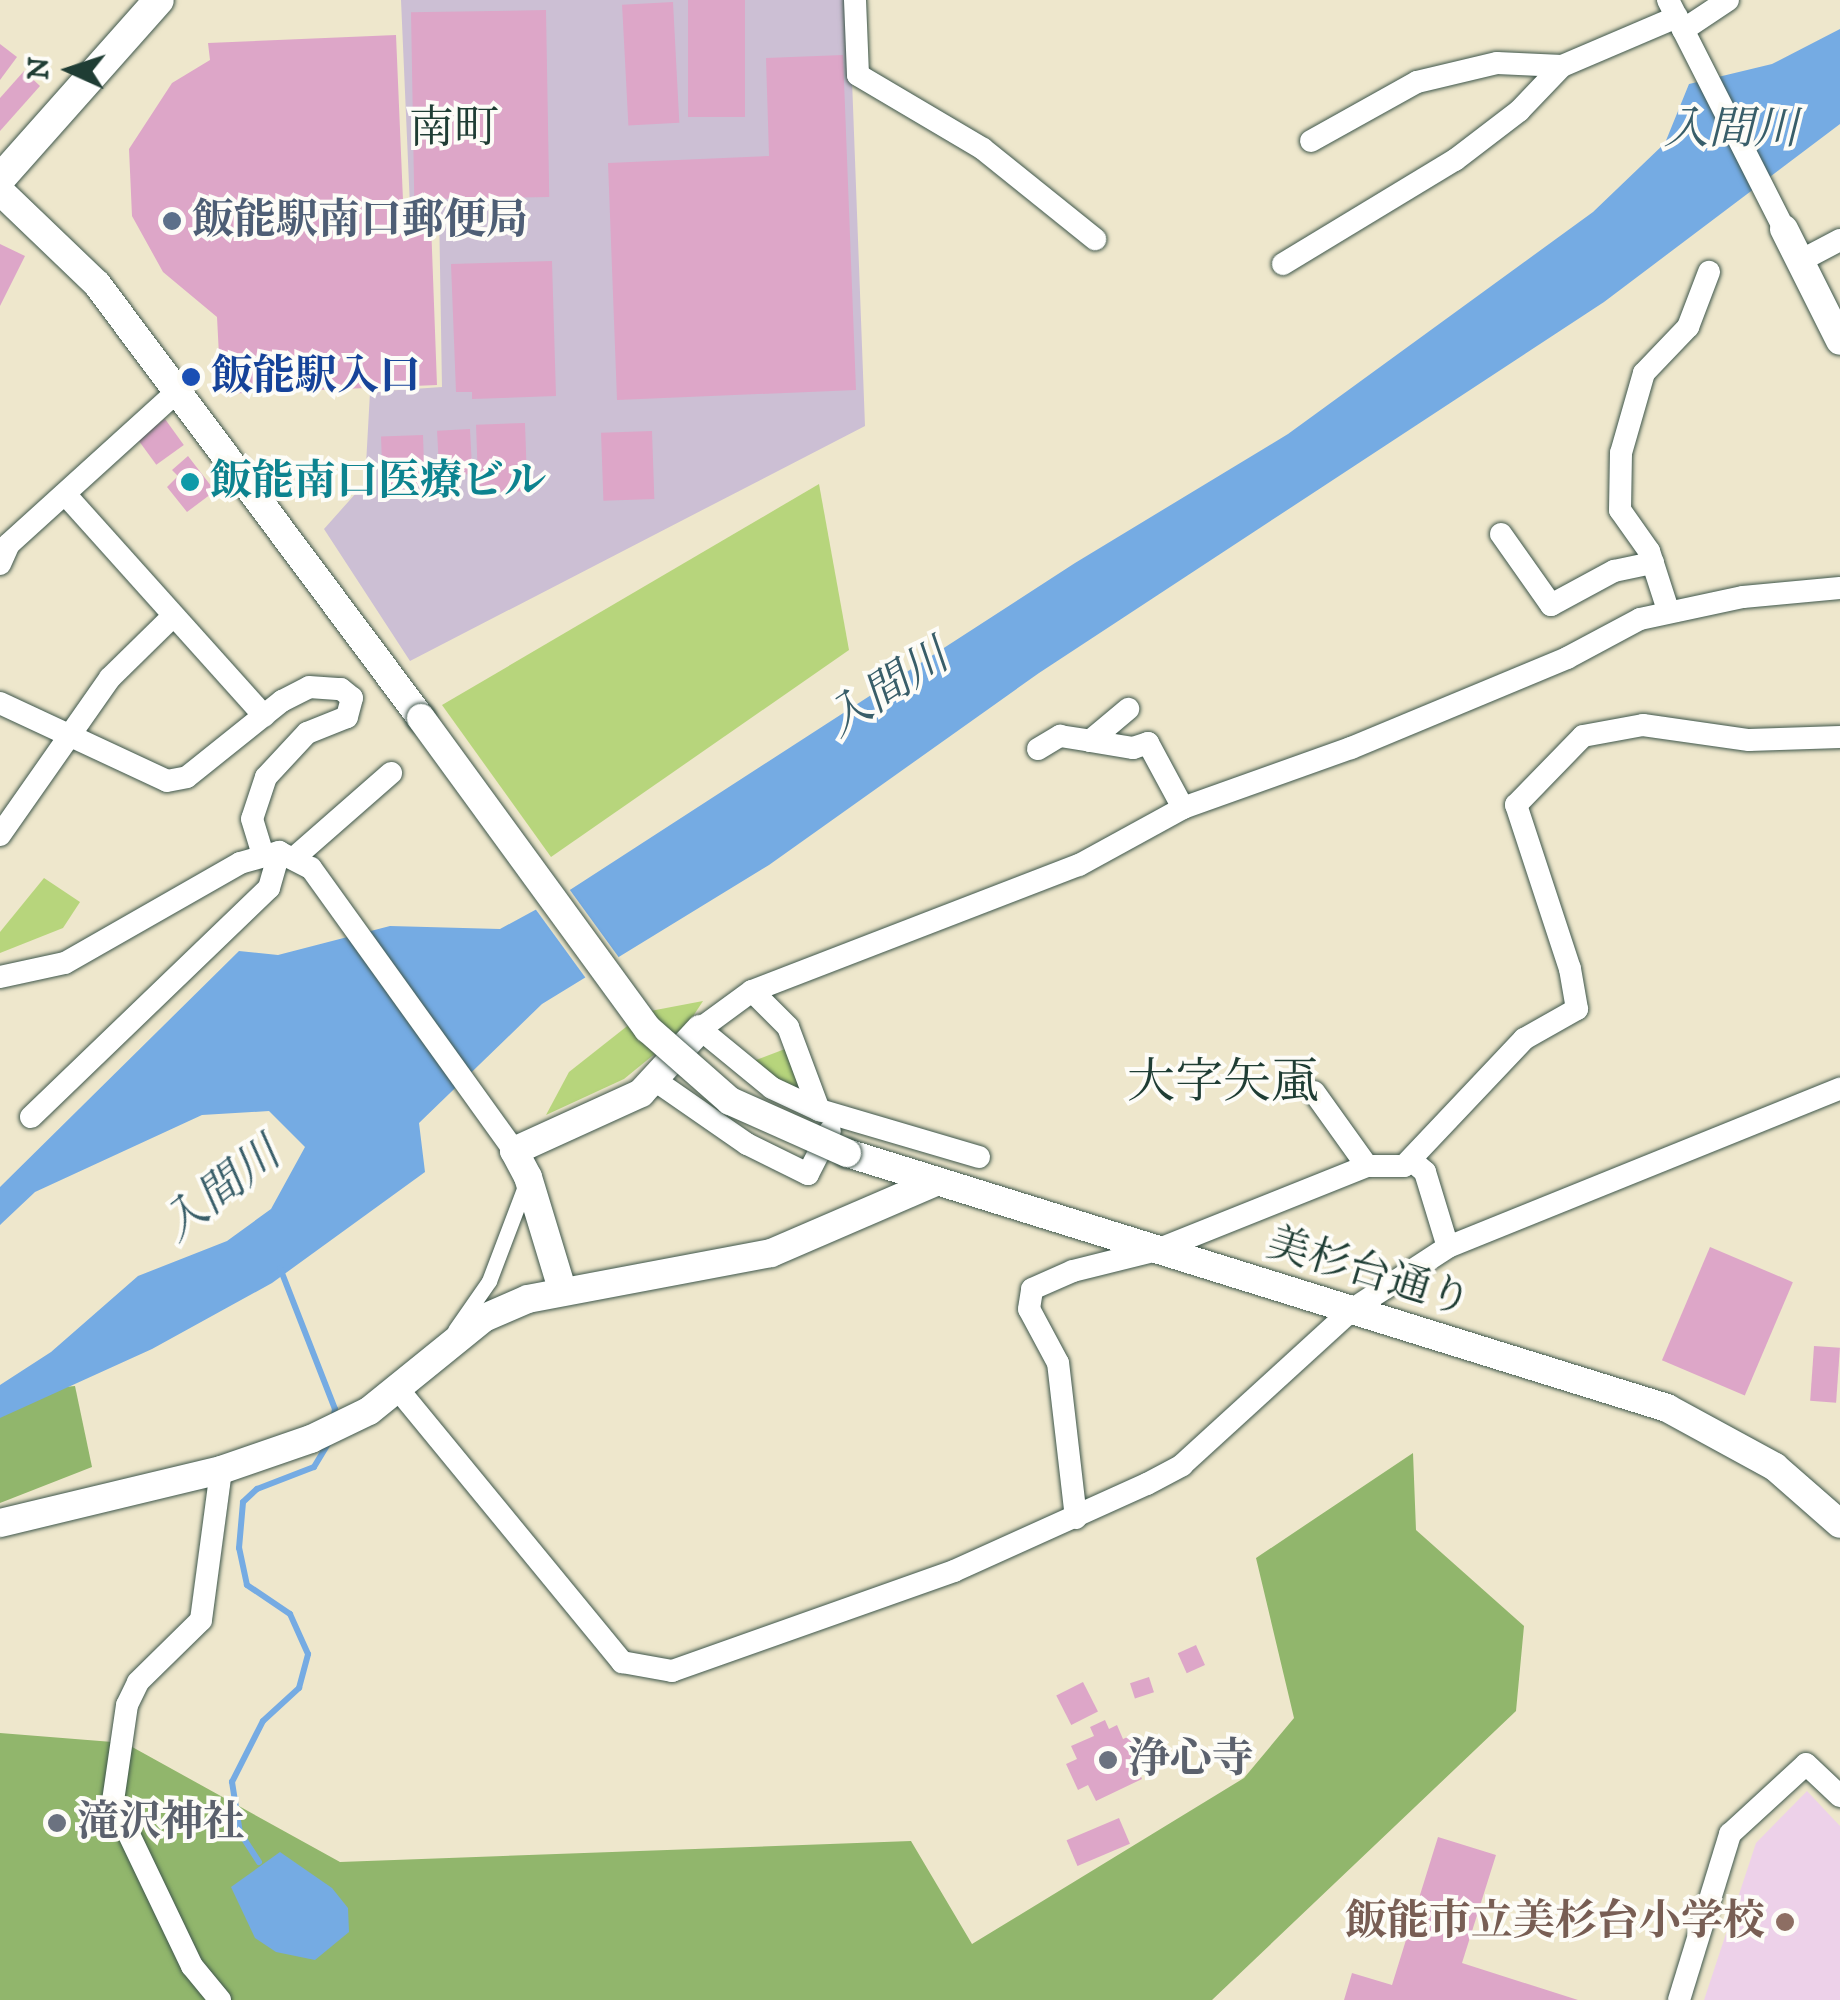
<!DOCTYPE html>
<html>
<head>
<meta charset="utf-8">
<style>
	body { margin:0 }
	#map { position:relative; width:1840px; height:2000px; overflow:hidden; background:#eee7cc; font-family:"IM FELL DW Pica","Noto Serif JP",serif }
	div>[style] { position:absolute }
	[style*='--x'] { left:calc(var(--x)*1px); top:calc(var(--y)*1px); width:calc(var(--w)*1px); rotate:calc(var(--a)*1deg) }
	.built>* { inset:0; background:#edd1e9 }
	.industrial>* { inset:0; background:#ccbfd4 }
	.green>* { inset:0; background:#b7d57c }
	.forest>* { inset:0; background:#91b66c }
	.water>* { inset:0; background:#75abe3 }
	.pier>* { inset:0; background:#eee7cc; transform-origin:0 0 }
	.stream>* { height:6px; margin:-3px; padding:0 3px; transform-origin:3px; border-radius:3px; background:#75abe3 }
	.building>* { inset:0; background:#dda6c8; transform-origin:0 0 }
	.roads { filter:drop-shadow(0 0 2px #3e564b) drop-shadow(0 0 2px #3e564b) }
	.pedestrian>* { height:15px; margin:-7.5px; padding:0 7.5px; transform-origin:7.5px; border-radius:7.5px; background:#fff }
	.minor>* { height:22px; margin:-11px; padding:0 11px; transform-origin:11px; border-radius:11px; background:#fff }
	.tertiary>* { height:28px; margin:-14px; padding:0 14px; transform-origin:14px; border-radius:14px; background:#fff }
	.secondary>* { height:30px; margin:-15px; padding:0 15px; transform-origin:15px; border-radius:15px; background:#fff }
	.bridges { filter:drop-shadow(0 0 2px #3e564b) drop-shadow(0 0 2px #3e564b) }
	.tertiary-bridge>* { height:28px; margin:-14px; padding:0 14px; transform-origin:14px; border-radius:14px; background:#fff }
	.dots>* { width:28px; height:28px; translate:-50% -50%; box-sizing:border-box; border:5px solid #fdfcf7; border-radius:50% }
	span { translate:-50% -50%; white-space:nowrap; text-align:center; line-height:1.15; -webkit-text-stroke:8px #fdfcf7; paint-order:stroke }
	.service-label { font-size:42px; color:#4e5e75; font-weight:700 }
	.left { translate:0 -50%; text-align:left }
	.transit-label { font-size:42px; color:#164399; font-weight:700 }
	.culture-label { font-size:42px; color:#0d838f; font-weight:700 }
	.street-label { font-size:42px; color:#1f3d34 }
	.worship-label { font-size:42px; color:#5b616d; font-weight:700 }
	.education-label { font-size:42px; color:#785e54; font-weight:700 }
	.right { translate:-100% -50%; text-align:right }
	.neighbourhood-label { font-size:45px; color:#1f3d34 }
	.water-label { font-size:45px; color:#395e69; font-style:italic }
	.quarter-label { font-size:48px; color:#1f3d34 }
	.north { position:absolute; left:20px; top:20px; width:100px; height:100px; -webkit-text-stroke:8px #fdfcf7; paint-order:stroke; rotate:273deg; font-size:28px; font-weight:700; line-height:40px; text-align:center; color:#1f3d34 }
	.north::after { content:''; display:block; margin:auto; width:35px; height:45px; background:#1f3d34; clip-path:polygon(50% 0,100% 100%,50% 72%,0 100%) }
</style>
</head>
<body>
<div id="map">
	<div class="built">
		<i style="clip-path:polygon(1807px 1791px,1840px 1826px,1840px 2000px,1704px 2000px,1756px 1843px)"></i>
	</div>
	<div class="industrial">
		<i style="clip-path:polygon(401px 0,849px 0,865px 426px,410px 661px,324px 529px,365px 483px,370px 392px,442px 387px,439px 208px,410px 207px)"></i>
	</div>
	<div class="green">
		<i style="clip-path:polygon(819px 484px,849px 650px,551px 857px,442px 705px)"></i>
		<i style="clip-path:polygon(44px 878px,80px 902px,63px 928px,0 953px,0 932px)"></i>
		<i style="clip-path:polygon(703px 1001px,684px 1030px,624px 1079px,546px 1115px,569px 1072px,645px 1012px)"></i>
		<i style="clip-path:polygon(785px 1049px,806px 1097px,751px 1062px)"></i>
	</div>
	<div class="forest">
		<i style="clip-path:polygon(75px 1386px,92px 1467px,0 1503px,0 1393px)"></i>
		<i style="clip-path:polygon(1413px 1453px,1416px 1530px,1524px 1626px,1516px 1711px,1212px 2000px,0 2000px,0 1733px,125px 1743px,340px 1862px,911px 1841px,972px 1944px,1244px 1778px,1294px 1718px,1256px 1558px)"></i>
	</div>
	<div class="water">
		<i style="clip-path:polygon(1840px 29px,1840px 124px,1604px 302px,1039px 673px,769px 865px,542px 1004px,419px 1123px,425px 1172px,272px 1283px,152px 1349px,0 1418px,0 1385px,51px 1352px,138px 1276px,227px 1241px,271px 1209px,305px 1147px,269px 1111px,202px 1115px,35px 1192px,0 1225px,0 1187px,239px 951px,278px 955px,390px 926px,500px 929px,559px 897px,1075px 563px,1288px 434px,1593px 212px,1665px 143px,1689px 84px,1772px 64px)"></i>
		<i style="clip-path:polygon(280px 1852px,332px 1888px,348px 1908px,349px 1932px,315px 1960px,276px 1952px,255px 1938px,231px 1887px)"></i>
	</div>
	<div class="pier">
		<i style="left:567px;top:886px;width:92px;height:39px;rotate:54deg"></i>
	</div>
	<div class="stream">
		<i style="--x:280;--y:1268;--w:151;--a:68.7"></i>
		<i style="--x:335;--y:1409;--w:11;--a:100"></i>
		<i style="--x:259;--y:1862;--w:35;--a:-123"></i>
		<i style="--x:240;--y:1833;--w:52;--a:-98.9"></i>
		<i style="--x:232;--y:1782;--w:68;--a:-63.1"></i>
		<i style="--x:263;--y:1721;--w:49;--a:-42.5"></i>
		<i style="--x:299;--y:1688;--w:35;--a:-75"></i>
		<i style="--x:308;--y:1654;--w:44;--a:-114.2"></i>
		<i style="--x:290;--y:1614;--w:52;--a:-146"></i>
		<i style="--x:247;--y:1585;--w:38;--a:-102"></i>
		<i style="--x:239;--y:1548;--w:46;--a:-85"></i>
		<i style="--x:243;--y:1502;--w:19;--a:-43"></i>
		<i style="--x:257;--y:1489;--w:61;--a:-21.1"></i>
		<i style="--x:314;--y:1467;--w:29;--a:-59"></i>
	</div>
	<div class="building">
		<i style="left:688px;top:0;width:57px;height:117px"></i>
		<i style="left:673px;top:2px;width:121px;height:51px;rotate:87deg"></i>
		<i style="left:546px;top:10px;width:187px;height:135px;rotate:89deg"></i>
		<i style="clip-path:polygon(396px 35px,404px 224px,431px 223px,437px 385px,221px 394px,217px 317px,163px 272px,132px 216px,129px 149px,172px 83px,210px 60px,208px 43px)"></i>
		<i style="clip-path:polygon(0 44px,17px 57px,0 80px)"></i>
		<i style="clip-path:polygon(843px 55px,856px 390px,617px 400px,608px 163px,769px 156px,766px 58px)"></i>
		<i style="clip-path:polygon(24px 71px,40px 86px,0 131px,0 98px)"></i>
		<i style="clip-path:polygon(0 244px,25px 256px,0 306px)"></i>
		<i style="clip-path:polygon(552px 261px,556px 396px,472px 399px,472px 392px,456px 392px,451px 264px)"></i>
		<i style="left:165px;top:419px;width:32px;height:34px;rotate:54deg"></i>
		<i style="left:525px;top:423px;width:68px;height:49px;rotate:88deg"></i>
		<i style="left:470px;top:429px;width:45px;height:33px;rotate:87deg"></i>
		<i style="left:652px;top:431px;width:68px;height:51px;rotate:88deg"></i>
		<i style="left:423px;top:435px;width:49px;height:42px;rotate:88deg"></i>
		<i style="clip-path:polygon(188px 456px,215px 491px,187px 512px,167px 487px,178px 476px,172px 470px)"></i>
		<i style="left:1710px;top:1247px;width:90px;height:123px;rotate:23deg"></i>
		<i style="left:1814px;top:1346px;width:26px;height:55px;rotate:4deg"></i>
		<i style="left:1196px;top:1645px;width:22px;height:20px;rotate:66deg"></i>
		<i style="left:1149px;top:1677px;width:16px;height:20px;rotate:72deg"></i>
		<i style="left:1083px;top:1682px;width:33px;height:30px;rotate:63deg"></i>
		<i style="clip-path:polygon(1105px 1720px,1109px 1729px,1117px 1725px,1123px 1739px,1130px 1736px,1143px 1762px,1136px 1765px,1142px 1779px,1096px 1801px,1088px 1785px,1078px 1790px,1066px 1764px,1077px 1759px,1071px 1746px,1094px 1736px,1090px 1727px)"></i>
		<i style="left:1238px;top:1744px;width:15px;height:25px;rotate:53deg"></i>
		<i style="left:1119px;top:1818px;width:28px;height:57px;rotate:67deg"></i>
		<i style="clip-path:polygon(1438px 1837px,1496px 1855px,1462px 1963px,1578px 2000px,1344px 2000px,1352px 1973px,1392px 1985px)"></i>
	</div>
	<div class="roads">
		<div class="pedestrian">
			<i style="--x:455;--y:1330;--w:60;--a:-55.2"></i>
			<i style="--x:489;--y:1281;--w:107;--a:-69.2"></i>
		</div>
		<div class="minor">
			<i style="--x:855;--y:0;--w:75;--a:87.7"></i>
			<i style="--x:858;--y:75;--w:145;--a:30.6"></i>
			<i style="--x:983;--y:149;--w:144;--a:38.8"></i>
			<i style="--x:1668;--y:0;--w:257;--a:63.1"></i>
			<i style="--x:1683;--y:30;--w:54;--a:-33.7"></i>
			<i style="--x:1311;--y:141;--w:121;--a:-29.1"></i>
			<i style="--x:1417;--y:82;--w:82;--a:-13.4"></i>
			<i style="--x:1497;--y:63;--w:65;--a:2.6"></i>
			<i style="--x:1562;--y:66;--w:125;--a:-23.1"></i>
			<i style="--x:1800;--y:261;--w:45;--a:-27.7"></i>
			<i style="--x:1283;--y:264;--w:201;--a:-31.2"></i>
			<i style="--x:1455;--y:160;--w:81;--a:-37.4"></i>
			<i style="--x:1519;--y:111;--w:62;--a:-46.3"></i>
			<i style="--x:65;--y:494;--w:298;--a:48.1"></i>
			<i style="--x:1501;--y:534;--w:87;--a:54.8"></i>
			<i style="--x:1551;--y:605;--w:72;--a:-28.4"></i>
			<i style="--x:1614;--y:571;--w:40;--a:-12"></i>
			<i style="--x:0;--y:564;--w:22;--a:-66"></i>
			<i style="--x:9;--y:544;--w:229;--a:-42.2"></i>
			<i style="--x:1668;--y:610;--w:62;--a:-107.9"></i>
			<i style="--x:1649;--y:551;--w:50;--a:-125.3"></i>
			<i style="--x:1620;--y:510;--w:57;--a:-89"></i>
			<i style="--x:1621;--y:453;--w:83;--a:-74"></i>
			<i style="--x:1644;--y:373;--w:64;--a:-46.3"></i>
			<i style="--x:1688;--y:327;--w:59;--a:-69.1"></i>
			<i style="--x:0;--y:703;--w:184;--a:25"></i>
			<i style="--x:167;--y:781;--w:20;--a:-11"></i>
			<i style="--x:187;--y:777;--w:122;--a:-38.7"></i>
			<i style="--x:282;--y:701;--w:30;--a:-27"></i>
			<i style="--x:309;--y:687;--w:32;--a:4"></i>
			<i style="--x:341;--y:689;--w:14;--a:39"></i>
			<i style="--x:352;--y:698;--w:20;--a:105"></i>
			<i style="--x:347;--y:717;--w:43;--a:158.2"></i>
			<i style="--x:307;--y:733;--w:60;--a:133"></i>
			<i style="--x:266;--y:777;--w:44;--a:108.4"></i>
			<i style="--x:252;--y:819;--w:38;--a:73"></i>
			<i style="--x:1090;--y:741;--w:44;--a:9.2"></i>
			<i style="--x:1133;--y:748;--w:16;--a:-18"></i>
			<i style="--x:1148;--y:743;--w:74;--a:61.7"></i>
			<i style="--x:1038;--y:749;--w:26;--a:-31"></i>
			<i style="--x:1060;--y:736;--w:30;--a:9"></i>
			<i style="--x:1090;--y:741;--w:50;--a:-40.1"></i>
			<i style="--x:0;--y:835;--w:192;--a:-55"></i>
			<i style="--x:110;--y:678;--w:87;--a:-44.5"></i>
			<i style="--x:294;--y:858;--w:129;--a:-41.2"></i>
			<i style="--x:0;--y:977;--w:66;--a:-12.2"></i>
			<i style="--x:65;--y:963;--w:202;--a:-29.7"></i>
			<i style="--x:240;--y:863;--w:41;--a:-15.8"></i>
			<i style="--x:279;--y:852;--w:36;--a:27"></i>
			<i style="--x:311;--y:868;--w:348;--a:54.3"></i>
			<i style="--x:752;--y:991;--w:51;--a:45"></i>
			<i style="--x:788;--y:1027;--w:89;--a:69.5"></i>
			<i style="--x:656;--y:1081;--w:111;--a:34.7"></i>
			<i style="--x:747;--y:1144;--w:68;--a:26.2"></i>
			<i style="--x:808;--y:1174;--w:48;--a:-62.9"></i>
			<i style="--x:1314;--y:1092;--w:91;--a:54.4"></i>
			<i style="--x:31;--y:1117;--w:330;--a:-43.9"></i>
			<i style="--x:269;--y:888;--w:37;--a:-74"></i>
			<i style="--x:979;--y:1157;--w:167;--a:-163.6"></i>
			<i style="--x:819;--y:1110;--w:52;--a:-154.9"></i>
			<i style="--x:772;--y:1088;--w:93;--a:-140.7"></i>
			<i style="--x:700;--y:1029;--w:64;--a:-36.2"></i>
			<i style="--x:752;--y:991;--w:350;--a:-21.1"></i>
			<i style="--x:1079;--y:865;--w:119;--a:-28.7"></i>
			<i style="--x:1183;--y:808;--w:178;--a:-19.7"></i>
			<i style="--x:1351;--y:748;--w:234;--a:-22.6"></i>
			<i style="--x:1567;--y:658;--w:83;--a:-28.1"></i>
			<i style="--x:1640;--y:619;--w:105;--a:-12.1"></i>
			<i style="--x:1743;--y:597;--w:97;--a:-5.3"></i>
			<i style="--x:1412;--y:1161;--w:17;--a:40"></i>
			<i style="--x:1425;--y:1172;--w:78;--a:73"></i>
			<i style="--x:397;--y:1388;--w:355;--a:50.6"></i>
			<i style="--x:622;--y:1662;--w:51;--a:10.2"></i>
			<i style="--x:672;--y:1671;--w:299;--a:-19.5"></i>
			<i style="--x:954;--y:1571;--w:212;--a:-24.3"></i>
			<i style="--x:1147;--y:1484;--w:40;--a:-28"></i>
			<i style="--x:1182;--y:1465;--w:231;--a:-42.4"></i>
			<i style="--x:1353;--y:1309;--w:113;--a:-33.1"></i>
			<i style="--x:1448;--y:1247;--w:423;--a:-22"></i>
			<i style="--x:1076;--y:1518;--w:156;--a:-96.6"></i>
			<i style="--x:1058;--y:1363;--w:61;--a:-118.2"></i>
			<i style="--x:1029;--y:1309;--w:20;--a:-81"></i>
			<i style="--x:1032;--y:1289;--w:45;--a:-23.7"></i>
			<i style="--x:1073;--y:1271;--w:87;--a:-14"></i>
			<i style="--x:1157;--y:1250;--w:226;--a:-21.8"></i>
			<i style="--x:1367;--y:1166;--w:37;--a:0"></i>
			<i style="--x:1404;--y:1166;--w:175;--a:-46.6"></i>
			<i style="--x:1524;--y:1039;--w:61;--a:-29.5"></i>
			<i style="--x:1577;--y:1009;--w:41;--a:-99.9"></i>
			<i style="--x:1570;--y:969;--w:173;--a:-108.2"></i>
			<i style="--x:1516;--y:805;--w:96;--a:-45.8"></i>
			<i style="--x:1583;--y:736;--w:61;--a:-10.4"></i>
			<i style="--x:1643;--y:725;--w:107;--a:8.1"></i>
			<i style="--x:1749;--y:740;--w:91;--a:-1.9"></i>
			<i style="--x:220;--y:2000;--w:44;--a:-129.5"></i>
			<i style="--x:192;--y:1966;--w:183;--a:-115.6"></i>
			<i style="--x:113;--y:1801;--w:97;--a:-81.7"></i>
			<i style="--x:127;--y:1705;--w:25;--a:-64"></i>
			<i style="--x:138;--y:1682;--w:88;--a:-44.5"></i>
			<i style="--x:201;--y:1620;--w:151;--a:-82.4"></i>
			<i style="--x:1679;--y:2000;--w:174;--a:-72.9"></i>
			<i style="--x:1730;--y:1834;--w:103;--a:-42.6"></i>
			<i style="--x:1806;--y:1764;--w:47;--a:43.3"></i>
		</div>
		<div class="tertiary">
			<i style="--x:0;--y:191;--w:134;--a:43.8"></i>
			<i style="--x:97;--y:284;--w:542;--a:53.26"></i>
			<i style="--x:1784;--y:229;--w:125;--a:63.4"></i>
			<i style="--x:847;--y:1153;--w:859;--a:17.27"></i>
			<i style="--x:1667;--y:1408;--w:123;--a:28.6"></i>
			<i style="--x:1775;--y:1467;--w:86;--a:41.2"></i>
			<i style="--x:562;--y:1289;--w:117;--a:-106.9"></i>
			<i style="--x:528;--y:1177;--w:30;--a:-118"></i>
			<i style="--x:514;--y:1151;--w:140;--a:-24.5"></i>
			<i style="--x:641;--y:1093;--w:87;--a:-47.3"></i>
			<i style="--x:0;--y:1523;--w:227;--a:-13.5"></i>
			<i style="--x:221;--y:1470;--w:95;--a:-19"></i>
			<i style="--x:311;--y:1439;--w:64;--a:-25.8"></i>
			<i style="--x:369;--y:1411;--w:148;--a:-39"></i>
			<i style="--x:484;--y:1318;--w:48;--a:-23.4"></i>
			<i style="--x:528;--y:1299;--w:247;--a:-10.7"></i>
			<i style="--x:771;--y:1253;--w:180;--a:-23.3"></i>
		</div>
		<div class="secondary">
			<i style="--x:0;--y:179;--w:239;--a:-48.4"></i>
		</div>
	</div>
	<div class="bridges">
		<div class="tertiary-bridge">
			<i style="--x:421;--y:718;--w:385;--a:53.9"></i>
			<i style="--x:648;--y:1029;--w:109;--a:41.3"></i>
			<i style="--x:730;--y:1101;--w:128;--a:24"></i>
		</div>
	</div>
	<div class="dots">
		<i style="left:172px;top:221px;background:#5c6f8a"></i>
		<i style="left:191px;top:377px;background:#1a4fb4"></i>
		<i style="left:190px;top:482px;background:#0f9aa8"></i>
		<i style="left:1108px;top:1760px;background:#6b7280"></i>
		<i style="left:57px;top:1823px;background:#6b7280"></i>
		<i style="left:1785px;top:1922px;background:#8d6e63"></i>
	</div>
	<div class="service-label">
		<span class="left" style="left:192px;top:221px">飯能駅南口郵便局</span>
	</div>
	<div class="transit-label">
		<span class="left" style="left:211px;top:377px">飯能駅入口</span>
	</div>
	<div class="culture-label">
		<span class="left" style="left:210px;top:482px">飯能南口医療ビル</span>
	</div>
	<div class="street-label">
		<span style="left:1369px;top:1273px;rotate:17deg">美杉台通り</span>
	</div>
	<div class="worship-label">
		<span class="left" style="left:1128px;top:1760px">浄心寺</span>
		<span class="left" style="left:77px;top:1823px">滝沢神社</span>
	</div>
	<div class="education-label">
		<span class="right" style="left:1765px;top:1922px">飯能市立美杉台小学校</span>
	</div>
	<div class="neighbourhood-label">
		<span style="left:454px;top:130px">南町</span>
	</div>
	<div class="water-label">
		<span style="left:1731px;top:131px">入間川</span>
		<span style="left:888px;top:690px;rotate:-33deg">入間川</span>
		<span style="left:222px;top:1191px;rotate:-38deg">入間川</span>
	</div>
	<div class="quarter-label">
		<span style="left:1223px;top:1084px">大字矢颪</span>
	</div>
	<div class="north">N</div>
</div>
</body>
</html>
